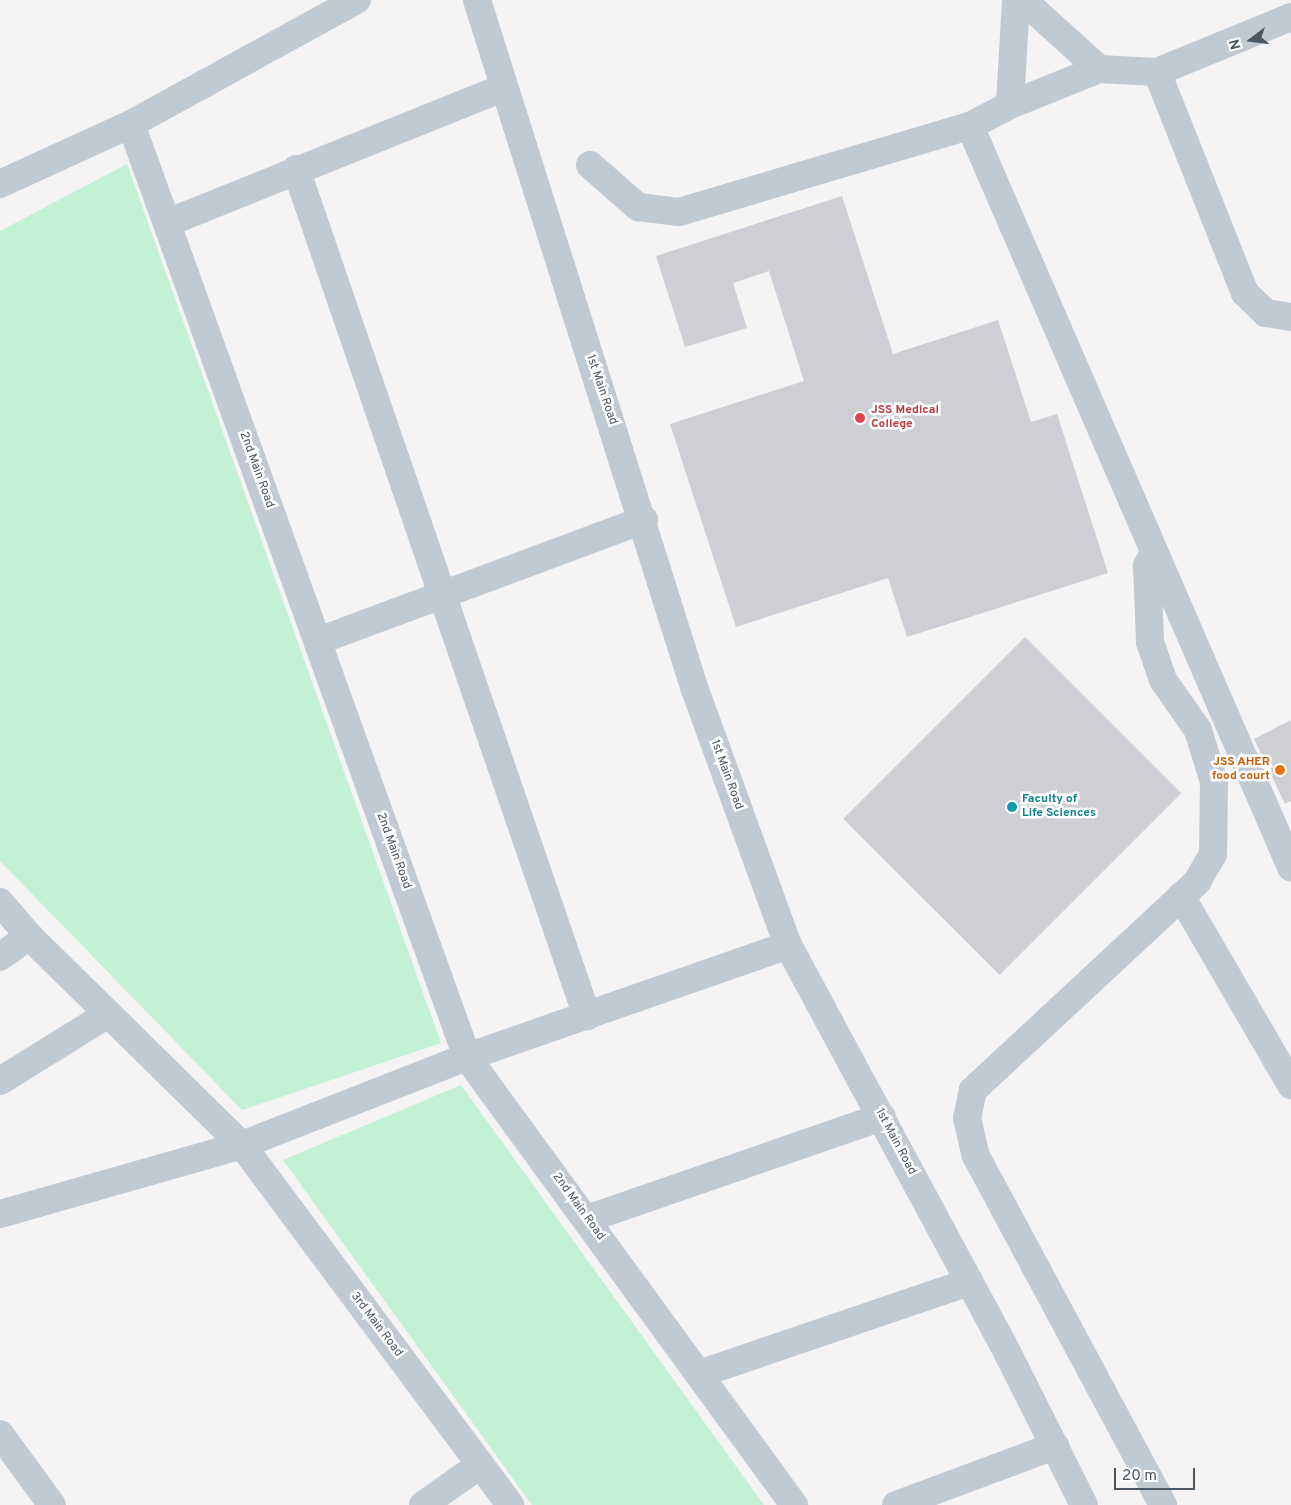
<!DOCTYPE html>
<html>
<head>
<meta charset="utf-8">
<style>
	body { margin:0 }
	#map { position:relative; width:1291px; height:1505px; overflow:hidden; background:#f5f3f3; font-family:Overpass,sans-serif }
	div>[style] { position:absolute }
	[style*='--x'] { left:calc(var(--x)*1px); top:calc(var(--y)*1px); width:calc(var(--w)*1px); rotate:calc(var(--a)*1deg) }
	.green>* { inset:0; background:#c3f1d5 }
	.building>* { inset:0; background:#cdcfd5; transform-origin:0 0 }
	.minor>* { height:28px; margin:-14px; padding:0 14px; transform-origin:14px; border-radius:14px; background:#c1cad2 }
	.dots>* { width:14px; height:14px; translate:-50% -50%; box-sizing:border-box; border:2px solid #fff; border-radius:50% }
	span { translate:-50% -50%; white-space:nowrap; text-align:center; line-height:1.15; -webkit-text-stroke:5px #fff; paint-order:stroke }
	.street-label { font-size:12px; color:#4a5661 }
	.health-label { font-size:12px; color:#be3a42; font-weight:700 }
	.left { translate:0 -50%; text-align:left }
	.food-label { font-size:12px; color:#c56008; font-weight:700 }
	.right { translate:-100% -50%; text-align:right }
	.culture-label { font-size:12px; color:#0d838f; font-weight:700 }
	.north { position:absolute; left:1226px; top:15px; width:50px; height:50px; -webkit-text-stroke:4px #fff; paint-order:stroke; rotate:255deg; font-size:14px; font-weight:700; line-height:20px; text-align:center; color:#4a5661 }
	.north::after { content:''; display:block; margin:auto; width:18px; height:22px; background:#4a5661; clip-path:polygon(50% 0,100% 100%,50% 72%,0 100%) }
	.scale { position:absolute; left:1114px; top:1468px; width:81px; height:22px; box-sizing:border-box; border:2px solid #4a5661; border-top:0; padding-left:6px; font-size:15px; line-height:18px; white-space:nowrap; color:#4a5661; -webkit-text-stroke:4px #fff; paint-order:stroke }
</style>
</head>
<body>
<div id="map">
	<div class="green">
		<i style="clip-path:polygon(127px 164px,441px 1043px,242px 1110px,0 861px,0 231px)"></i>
		<i style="clip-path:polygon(461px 1085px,764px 1505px,532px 1505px,283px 1160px)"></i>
	</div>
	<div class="building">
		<i style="clip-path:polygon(842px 196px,893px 354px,998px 320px,1031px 422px,1057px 414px,1108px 573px,907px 637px,888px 578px,736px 627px,670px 424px,804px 381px,769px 271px,733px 283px,747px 328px,685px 347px,656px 256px)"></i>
		<i style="left:1025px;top:637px;width:221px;height:257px;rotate:45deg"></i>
		<i style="clip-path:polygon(1291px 720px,1291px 801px,1285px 804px,1254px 739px)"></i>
	</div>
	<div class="minor">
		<i style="--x:477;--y:0;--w:720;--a:72.47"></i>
		<i style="--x:694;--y:687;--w:275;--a:70"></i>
		<i style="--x:788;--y:945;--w:453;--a:61.7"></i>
		<i style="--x:1003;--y:1344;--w:180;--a:63.3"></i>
		<i style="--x:1016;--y:0;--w:105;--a:93.3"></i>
		<i style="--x:1010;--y:105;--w:96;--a:-22"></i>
		<i style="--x:1099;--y:69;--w:58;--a:3"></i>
		<i style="--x:1157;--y:72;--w:238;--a:68.3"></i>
		<i style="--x:1245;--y:293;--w:29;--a:44"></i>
		<i style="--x:1266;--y:313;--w:25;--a:9"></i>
		<i style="--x:1023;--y:0;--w:103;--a:42.2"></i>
		<i style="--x:1157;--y:72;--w:145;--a:-22.3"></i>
		<i style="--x:1010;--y:105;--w:45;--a:152.3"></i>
		<i style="--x:970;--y:126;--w:808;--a:66.58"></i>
		<i style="--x:131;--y:124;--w:992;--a:70.19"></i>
		<i style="--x:467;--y:1057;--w:555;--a:53.87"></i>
		<i style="--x:590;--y:165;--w:64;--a:41.2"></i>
		<i style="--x:638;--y:207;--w:41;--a:7"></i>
		<i style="--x:679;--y:212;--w:303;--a:-16.5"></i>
		<i style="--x:296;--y:169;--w:896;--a:71.04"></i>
		<i style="--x:0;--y:184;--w:144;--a:-24.6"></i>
		<i style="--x:131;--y:124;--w:258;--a:-28.8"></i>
		<i style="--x:167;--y:223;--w:361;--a:-21.9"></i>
		<i style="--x:1154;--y:552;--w:16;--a:117"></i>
		<i style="--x:1147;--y:566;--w:76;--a:87.7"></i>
		<i style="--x:1150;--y:642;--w:40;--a:71.1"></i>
		<i style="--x:1163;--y:680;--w:61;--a:55"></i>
		<i style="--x:1198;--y:730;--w:54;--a:72.9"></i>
		<i style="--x:1214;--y:782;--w:72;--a:90.8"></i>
		<i style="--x:1213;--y:854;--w:32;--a:120"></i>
		<i style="--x:1197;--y:882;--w:306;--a:137.1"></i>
		<i style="--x:973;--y:1090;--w:29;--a:102"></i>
		<i style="--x:967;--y:1118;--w:39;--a:77"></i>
		<i style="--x:976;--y:1156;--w:396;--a:61.8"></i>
		<i style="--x:318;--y:641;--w:348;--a:-20.4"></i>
		<i style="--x:1181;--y:896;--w:219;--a:59.8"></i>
		<i style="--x:0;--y:902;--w:45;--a:49.5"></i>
		<i style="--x:29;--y:936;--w:298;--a:44.5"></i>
		<i style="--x:242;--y:1145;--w:449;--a:53.3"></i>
		<i style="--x:0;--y:957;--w:36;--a:-36"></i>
		<i style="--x:0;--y:1081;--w:127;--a:-31.8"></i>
		<i style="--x:0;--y:1214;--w:252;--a:-15.9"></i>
		<i style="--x:242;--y:1145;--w:242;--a:-21.4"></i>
		<i style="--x:467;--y:1057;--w:340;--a:-19.2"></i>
		<i style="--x:587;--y:1219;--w:312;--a:-19.1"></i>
		<i style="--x:699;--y:1374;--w:286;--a:-18.8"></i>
		<i style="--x:0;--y:1434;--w:88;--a:53.8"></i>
		<i style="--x:423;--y:1505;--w:70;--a:-35.1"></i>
		<i style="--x:896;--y:1505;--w:170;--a:-20.4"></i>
	</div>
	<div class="dots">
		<i style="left:860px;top:418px;background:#e0444e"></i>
		<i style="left:1280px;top:770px;background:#e8710a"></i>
		<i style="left:1012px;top:807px;background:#0f9aa8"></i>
	</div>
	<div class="street-label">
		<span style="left:601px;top:390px;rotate:71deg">1st Main Road</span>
		<span style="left:256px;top:470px;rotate:70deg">2nd Main Road</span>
		<span style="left:726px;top:775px;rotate:70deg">1st Main Road</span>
		<span style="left:393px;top:851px;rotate:70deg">2nd Main Road</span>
		<span style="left:895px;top:1142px;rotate:62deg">1st Main Road</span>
		<span style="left:578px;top:1207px;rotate:54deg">2nd Main Road</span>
		<span style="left:376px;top:1325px;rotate:53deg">3rd Main Road</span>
	</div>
	<div class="health-label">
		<span class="left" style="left:871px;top:418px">JSS Medical<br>College</span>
	</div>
	<div class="food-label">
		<span class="right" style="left:1270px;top:770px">JSS AHER<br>food court</span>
	</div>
	<div class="culture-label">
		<span class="left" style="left:1022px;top:807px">Faculty of<br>Life Sciences</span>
	</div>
	<div class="north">N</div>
	<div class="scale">20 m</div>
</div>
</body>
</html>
